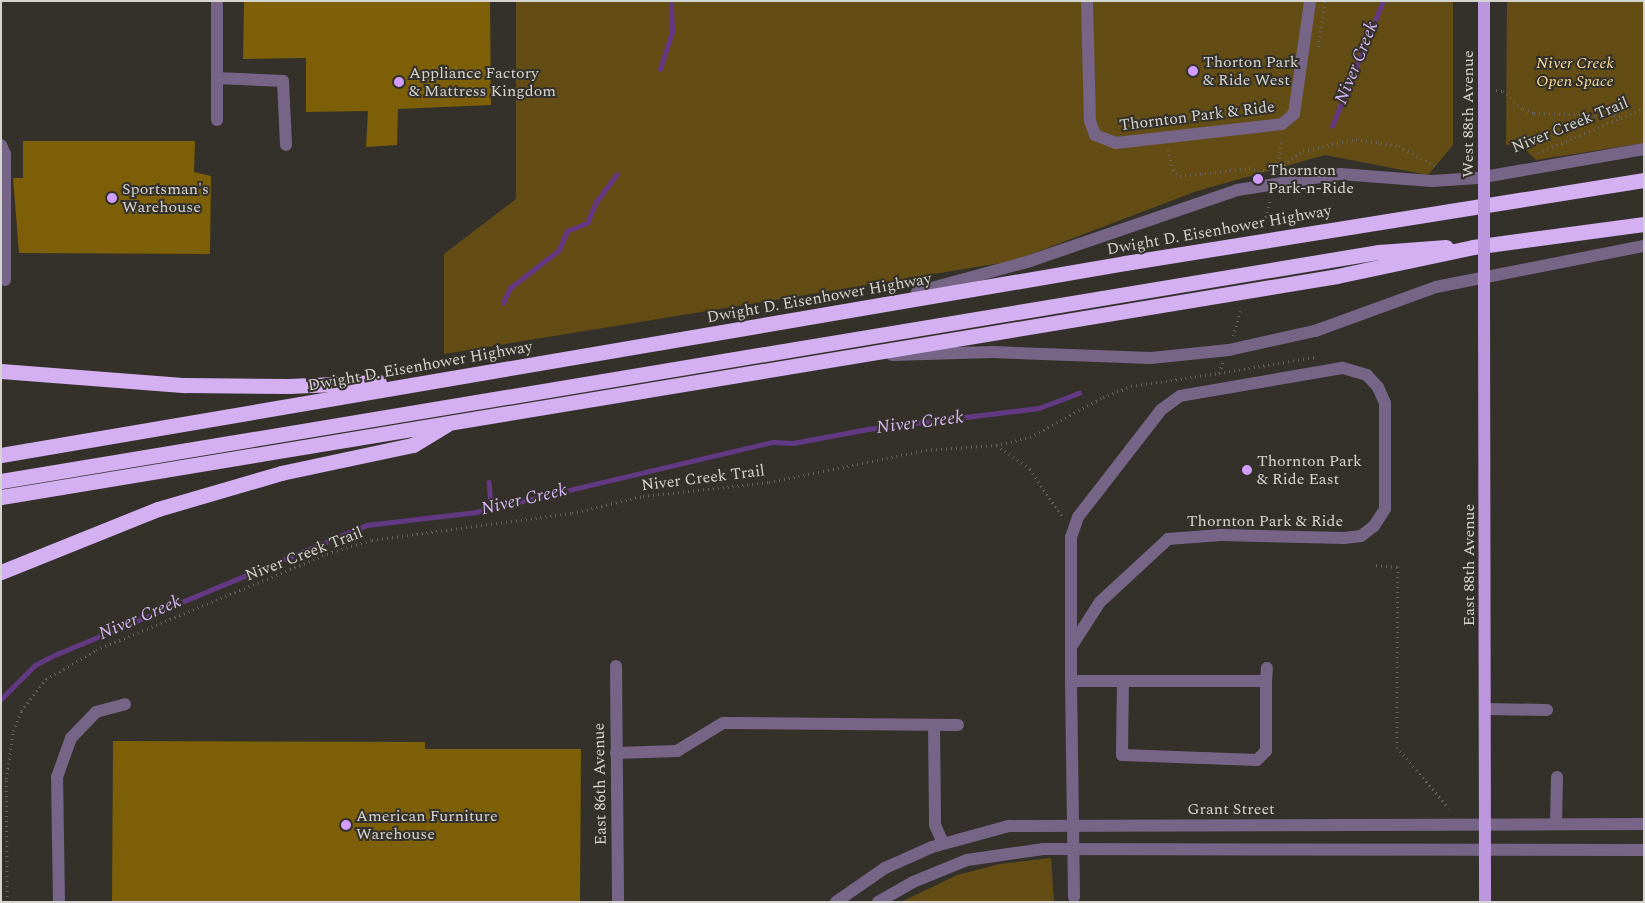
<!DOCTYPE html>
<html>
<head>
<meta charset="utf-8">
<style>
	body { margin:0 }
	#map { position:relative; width:1645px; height:903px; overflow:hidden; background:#34312b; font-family:Spectral,serif }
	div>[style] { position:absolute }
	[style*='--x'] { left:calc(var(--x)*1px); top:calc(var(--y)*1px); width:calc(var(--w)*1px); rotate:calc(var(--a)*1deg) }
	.green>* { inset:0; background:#634d14 }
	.stream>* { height:4.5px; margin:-2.25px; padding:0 2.25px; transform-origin:2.25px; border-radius:2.25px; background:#633984 }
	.building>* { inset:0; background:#7c5f07 }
	.path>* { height:2.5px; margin-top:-1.25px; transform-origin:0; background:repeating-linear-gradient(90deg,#67645f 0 1px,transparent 0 5px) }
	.minor>* { height:12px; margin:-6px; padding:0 6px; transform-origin:6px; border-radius:6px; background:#776588 }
	.major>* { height:12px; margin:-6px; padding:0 6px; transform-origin:6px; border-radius:6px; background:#bd97dd }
	.highway>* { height:15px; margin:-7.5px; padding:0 7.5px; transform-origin:7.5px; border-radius:7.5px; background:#d4b0f3 }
	.major-bridge>* { height:12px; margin:-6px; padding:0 6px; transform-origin:6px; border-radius:6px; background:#bd97dd }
	.dots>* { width:14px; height:14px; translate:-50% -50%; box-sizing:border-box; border:2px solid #34312b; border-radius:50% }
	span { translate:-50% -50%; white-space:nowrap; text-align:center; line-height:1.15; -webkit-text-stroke:4px #34312b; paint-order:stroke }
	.poi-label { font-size:16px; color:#d6d4d0 }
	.left { translate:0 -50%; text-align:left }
	.park-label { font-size:16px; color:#fadb97; font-style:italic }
	.street-label { font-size:16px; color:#d6d4d0 }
	.water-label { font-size:18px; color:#d7b6f5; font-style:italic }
	.frame { position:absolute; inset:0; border:2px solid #d6d4d0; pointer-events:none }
</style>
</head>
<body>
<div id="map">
	<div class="green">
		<i style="clip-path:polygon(516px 1px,1453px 1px,1453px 145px,1428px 175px,1325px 155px,1197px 191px,1013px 261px,444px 354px,444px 254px,516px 199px)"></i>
		<i style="clip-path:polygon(1507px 1px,1644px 1px,1644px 143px,1536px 160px,1520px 144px,1506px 145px)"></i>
		<i style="clip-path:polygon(1051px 858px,1054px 902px,901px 902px,957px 875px,1000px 864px)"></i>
	</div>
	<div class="stream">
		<i style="--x:660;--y:69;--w:39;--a:-72"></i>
		<i style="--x:672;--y:32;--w:31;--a:-92"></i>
		<i style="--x:1332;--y:126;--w:135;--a:-67.8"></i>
		<i style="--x:503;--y:303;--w:17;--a:-65"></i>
		<i style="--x:510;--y:288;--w:62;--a:-37.8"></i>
		<i style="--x:559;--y:250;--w:21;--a:-67"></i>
		<i style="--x:567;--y:231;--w:22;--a:-22"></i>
		<i style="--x:587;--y:223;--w:23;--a:-67"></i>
		<i style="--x:596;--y:202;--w:34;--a:-53"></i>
		<i style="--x:489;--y:482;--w:24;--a:85"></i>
		<i style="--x:1;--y:699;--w:48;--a:-45"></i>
		<i style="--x:35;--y:665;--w:25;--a:-27"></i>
		<i style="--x:57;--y:654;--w:336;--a:-22.6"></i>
		<i style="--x:367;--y:525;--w:110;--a:-6.8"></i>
		<i style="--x:476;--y:512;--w:305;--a:-13.3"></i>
		<i style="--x:773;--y:442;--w:20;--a:3"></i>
		<i style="--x:793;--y:443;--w:76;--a:-10.6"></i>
		<i style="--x:868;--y:429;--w:172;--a:-7"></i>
		<i style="--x:1039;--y:408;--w:43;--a:-20.6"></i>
	</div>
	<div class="building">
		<i style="clip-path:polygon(244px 1px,490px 1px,491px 105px,398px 109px,397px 145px,366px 147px,368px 111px,306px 112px,306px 58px,243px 59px)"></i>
		<i style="clip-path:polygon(23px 141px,195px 141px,194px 172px,211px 176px,210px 254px,19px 253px,13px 178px,23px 178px)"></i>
		<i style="clip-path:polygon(113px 741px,425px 742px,425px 749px,581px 749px,580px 902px,112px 902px)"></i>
	</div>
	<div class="path">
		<i style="--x:1318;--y:47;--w:47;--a:-81.3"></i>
		<i style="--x:1496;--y:90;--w:7;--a:8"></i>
		<i style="--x:1503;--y:91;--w:27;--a:42"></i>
		<i style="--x:1523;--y:109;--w:12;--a:20"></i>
		<i style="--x:1534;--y:113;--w:86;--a:2"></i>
		<i style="--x:1168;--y:150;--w:21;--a:76"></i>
		<i style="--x:1173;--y:170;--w:9;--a:41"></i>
		<i style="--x:1180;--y:176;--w:69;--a:-6.6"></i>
		<i style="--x:1249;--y:168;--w:9;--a:18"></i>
		<i style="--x:1258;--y:171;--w:19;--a:-9"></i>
		<i style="--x:1277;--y:168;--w:30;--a:-81"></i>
		<i style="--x:1538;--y:153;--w:115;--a:-23"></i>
		<i style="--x:1276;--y:171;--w:34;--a:-37"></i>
		<i style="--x:1303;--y:151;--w:54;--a:-12.8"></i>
		<i style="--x:1356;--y:139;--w:44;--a:9.2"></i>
		<i style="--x:1399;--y:146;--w:43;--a:28.9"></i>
		<i style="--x:1264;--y:222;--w:24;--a:-75"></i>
		<i style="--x:1233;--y:336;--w:26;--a:-74"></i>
		<i style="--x:1219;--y:373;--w:97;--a:-9.5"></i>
		<i style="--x:997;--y:445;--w:41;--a:36"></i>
		<i style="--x:1030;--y:469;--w:60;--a:55.8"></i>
		<i style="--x:1376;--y:565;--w:22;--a:5"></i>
		<i style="--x:1398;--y:567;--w:180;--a:90.3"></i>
		<i style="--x:1397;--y:747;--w:80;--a:49.6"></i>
		<i style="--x:7;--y:902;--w:123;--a:-90.5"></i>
		<i style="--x:6;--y:779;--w:49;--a:-81.7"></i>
		<i style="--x:13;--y:731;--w:22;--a:-68"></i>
		<i style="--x:21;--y:711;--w:41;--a:-52"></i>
		<i style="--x:46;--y:679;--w:58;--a:-30.1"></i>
		<i style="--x:96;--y:650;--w:256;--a:-22.6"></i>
		<i style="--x:332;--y:552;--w:42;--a:-16.7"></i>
		<i style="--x:372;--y:540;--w:202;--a:-7.7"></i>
		<i style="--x:572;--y:513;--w:73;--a:-13.5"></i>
		<i style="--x:643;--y:496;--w:127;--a:-6.3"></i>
		<i style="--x:769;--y:482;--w:160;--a:-11.5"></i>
		<i style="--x:926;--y:450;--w:70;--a:-4.1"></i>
		<i style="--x:996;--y:445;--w:35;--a:-13"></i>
		<i style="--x:1030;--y:437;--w:83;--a:-28.7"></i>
		<i style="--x:1103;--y:397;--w:30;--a:-21"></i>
		<i style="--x:1131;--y:386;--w:89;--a:-8.4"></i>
		<i style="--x:1219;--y:373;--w:12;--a:-70"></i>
	</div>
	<div class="minor">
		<i style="--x:217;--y:1;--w:119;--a:90"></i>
		<i style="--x:1087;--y:1;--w:120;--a:88.6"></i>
		<i style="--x:1090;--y:121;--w:15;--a:70"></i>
		<i style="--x:1095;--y:135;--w:22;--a:21"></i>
		<i style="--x:1116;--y:143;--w:167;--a:-6.5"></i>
		<i style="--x:1282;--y:124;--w:16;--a:-40"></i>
		<i style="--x:1294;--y:114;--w:114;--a:-81.9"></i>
		<i style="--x:217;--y:78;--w:66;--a:2.6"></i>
		<i style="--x:283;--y:81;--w:64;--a:87.3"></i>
		<i style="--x:1;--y:145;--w:10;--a:66"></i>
		<i style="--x:5;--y:154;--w:126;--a:90"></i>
		<i style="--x:917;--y:292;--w:117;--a:-15.3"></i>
		<i style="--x:1030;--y:261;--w:219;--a:-18.9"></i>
		<i style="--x:1237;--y:190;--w:104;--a:-8.8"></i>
		<i style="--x:1340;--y:174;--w:92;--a:4.4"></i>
		<i style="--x:1432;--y:181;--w:46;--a:-3.7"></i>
		<i style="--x:1478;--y:178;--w:169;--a:-9.9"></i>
		<i style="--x:892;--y:355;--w:101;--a:-1.7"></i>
		<i style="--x:993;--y:352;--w:158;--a:2.2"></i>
		<i style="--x:1151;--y:358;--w:78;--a:-5.9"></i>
		<i style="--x:1229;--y:350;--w:88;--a:-12.5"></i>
		<i style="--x:1315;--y:331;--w:129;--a:-20"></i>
		<i style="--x:1436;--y:287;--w:212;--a:-11.2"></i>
		<i style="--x:1071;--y:647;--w:54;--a:-57.2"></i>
		<i style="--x:1100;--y:602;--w:93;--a:-42.8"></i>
		<i style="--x:1168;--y:539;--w:53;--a:-4.3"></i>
		<i style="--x:1221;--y:535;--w:123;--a:1.4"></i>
		<i style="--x:1344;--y:538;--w:17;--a:-7"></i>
		<i style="--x:1361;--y:536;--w:16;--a:-38"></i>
		<i style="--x:1374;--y:526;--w:20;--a:-57"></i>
		<i style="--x:1385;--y:509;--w:106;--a:-90"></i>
		<i style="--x:1385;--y:403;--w:17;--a:-114"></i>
		<i style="--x:1378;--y:387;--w:16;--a:-133"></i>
		<i style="--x:1367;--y:375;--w:26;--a:-164"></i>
		<i style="--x:1342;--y:368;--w:164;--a:170.2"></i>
		<i style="--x:1180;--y:396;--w:24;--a:144"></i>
		<i style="--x:1161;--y:410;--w:135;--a:127.8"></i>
		<i style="--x:1078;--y:517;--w:21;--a:109"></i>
		<i style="--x:1071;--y:537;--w:144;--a:90"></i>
		<i style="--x:1071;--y:681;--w:216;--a:89.2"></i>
		<i style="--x:616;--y:666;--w:236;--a:89.5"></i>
		<i style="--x:1071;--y:681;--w:195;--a:0"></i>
		<i style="--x:1266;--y:681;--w:13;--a:-86"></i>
		<i style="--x:1123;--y:681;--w:74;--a:90.8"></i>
		<i style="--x:1122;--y:755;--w:135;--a:2.1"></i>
		<i style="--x:1257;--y:760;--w:13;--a:-45"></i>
		<i style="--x:1266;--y:751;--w:70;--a:-90"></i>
		<i style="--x:1486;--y:709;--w:61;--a:0.9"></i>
		<i style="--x:934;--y:725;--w:100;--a:89.4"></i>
		<i style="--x:935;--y:825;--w:20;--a:66"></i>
		<i style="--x:616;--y:753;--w:61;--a:-1.9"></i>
		<i style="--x:677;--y:751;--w:54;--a:-31.3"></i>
		<i style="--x:723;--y:723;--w:235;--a:0.5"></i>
		<i style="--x:1556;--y:824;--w:47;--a:-88.8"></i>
		<i style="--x:59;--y:902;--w:125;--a:-90.9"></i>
		<i style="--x:57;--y:777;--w:41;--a:-70.3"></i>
		<i style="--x:71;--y:738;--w:36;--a:-46"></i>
		<i style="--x:96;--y:712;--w:30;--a:-15"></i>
		<i style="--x:836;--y:902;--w:60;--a:-34.8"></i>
		<i style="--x:885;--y:868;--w:51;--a:-24.1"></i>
		<i style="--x:932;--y:847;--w:80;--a:-15.3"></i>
		<i style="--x:1009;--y:826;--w:635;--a:-0.18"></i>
		<i style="--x:878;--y:902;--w:40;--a:-29.7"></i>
		<i style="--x:913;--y:882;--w:58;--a:-22.2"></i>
		<i style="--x:967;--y:860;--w:77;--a:-8.2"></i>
		<i style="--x:1043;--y:849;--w:601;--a:0.1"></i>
	</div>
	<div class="major">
		<i style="--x:1484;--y:145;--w:144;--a:-90"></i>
		<i style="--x:1484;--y:304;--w:598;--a:89.9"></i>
	</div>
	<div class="highway">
		<i style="--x:1;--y:371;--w:185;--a:4.4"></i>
		<i style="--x:185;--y:385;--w:104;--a:0.6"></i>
		<i style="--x:289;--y:386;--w:90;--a:-2.5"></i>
		<i style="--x:1;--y:455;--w:1140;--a:-9.69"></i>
		<i style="--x:1125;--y:263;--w:526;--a:-9.09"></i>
		<i style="--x:1;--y:481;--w:1397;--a:-9.44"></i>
		<i style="--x:1379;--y:252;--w:67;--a:-4.3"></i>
		<i style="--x:1;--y:497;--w:1354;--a:-9.39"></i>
		<i style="--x:1337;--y:276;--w:139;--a:-12"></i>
		<i style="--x:1473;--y:247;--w:173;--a:-7.7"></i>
		<i style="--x:1;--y:572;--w:169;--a:-21.9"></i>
		<i style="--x:158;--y:509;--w:128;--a:-16.3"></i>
		<i style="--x:281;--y:473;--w:135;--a:-12"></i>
		<i style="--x:413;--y:445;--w:39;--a:-31"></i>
	</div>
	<div class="major-bridge">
		<i style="--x:1484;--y:145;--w:159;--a:90"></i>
	</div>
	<div class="dots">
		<i style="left:1193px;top:71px;background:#d19dfe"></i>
		<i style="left:399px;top:82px;background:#d19dfe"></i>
		<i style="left:1258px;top:179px;background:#d19dfe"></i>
		<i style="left:112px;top:198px;background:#d19dfe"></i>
		<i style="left:1247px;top:470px;background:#d19dfe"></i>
		<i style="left:346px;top:825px;background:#d19dfe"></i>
	</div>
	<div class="poi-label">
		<span class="left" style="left:1203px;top:71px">Thorton Park<br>&amp; Ride West</span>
		<span class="left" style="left:409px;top:82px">Appliance Factory<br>&amp; Mattress Kingdom</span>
		<span class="left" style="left:1268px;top:179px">Thornton<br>Park-n-Ride</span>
		<span class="left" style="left:122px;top:198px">Sportsman's<br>Warehouse</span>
		<span class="left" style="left:1257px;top:470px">Thornton Park<br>&amp; Ride East</span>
		<span class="left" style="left:356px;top:825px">American Furniture<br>Warehouse</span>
	</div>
	<div class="park-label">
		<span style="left:1575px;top:72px">Niver Creek<br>Open Space</span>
	</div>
	<div class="street-label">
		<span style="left:1468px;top:114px;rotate:-90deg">West 88th Avenue</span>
		<span style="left:1197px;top:116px;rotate:-7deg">Thornton Park &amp; Ride</span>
		<span style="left:1570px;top:125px;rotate:-22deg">Niver Creek Trail</span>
		<span style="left:1219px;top:230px;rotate:-10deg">Dwight D. Eisenhower Highway</span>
		<span style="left:819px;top:298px;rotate:-10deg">Dwight D. Eisenhower Highway</span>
		<span style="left:420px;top:366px;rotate:-10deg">Dwight D. Eisenhower Highway</span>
		<span style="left:703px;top:478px;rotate:-7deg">Niver Creek Trail</span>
		<span style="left:1265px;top:521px">Thornton Park &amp; Ride</span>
		<span style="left:304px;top:554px;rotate:-21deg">Niver Creek Trail</span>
		<span style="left:1469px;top:565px;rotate:-90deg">East 88th Avenue</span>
		<span style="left:600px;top:784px;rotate:-91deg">East 86th Avenue</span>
		<span style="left:1231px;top:809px">Grant Street</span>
	</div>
	<div class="water-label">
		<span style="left:1357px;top:63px;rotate:-68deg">Niver Creek</span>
		<span style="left:920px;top:423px;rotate:-7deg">Niver Creek</span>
		<span style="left:524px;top:500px;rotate:-13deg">Niver Creek</span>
		<span style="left:140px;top:618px;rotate:-23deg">Niver Creek</span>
	</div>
	<div class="frame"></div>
</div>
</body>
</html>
